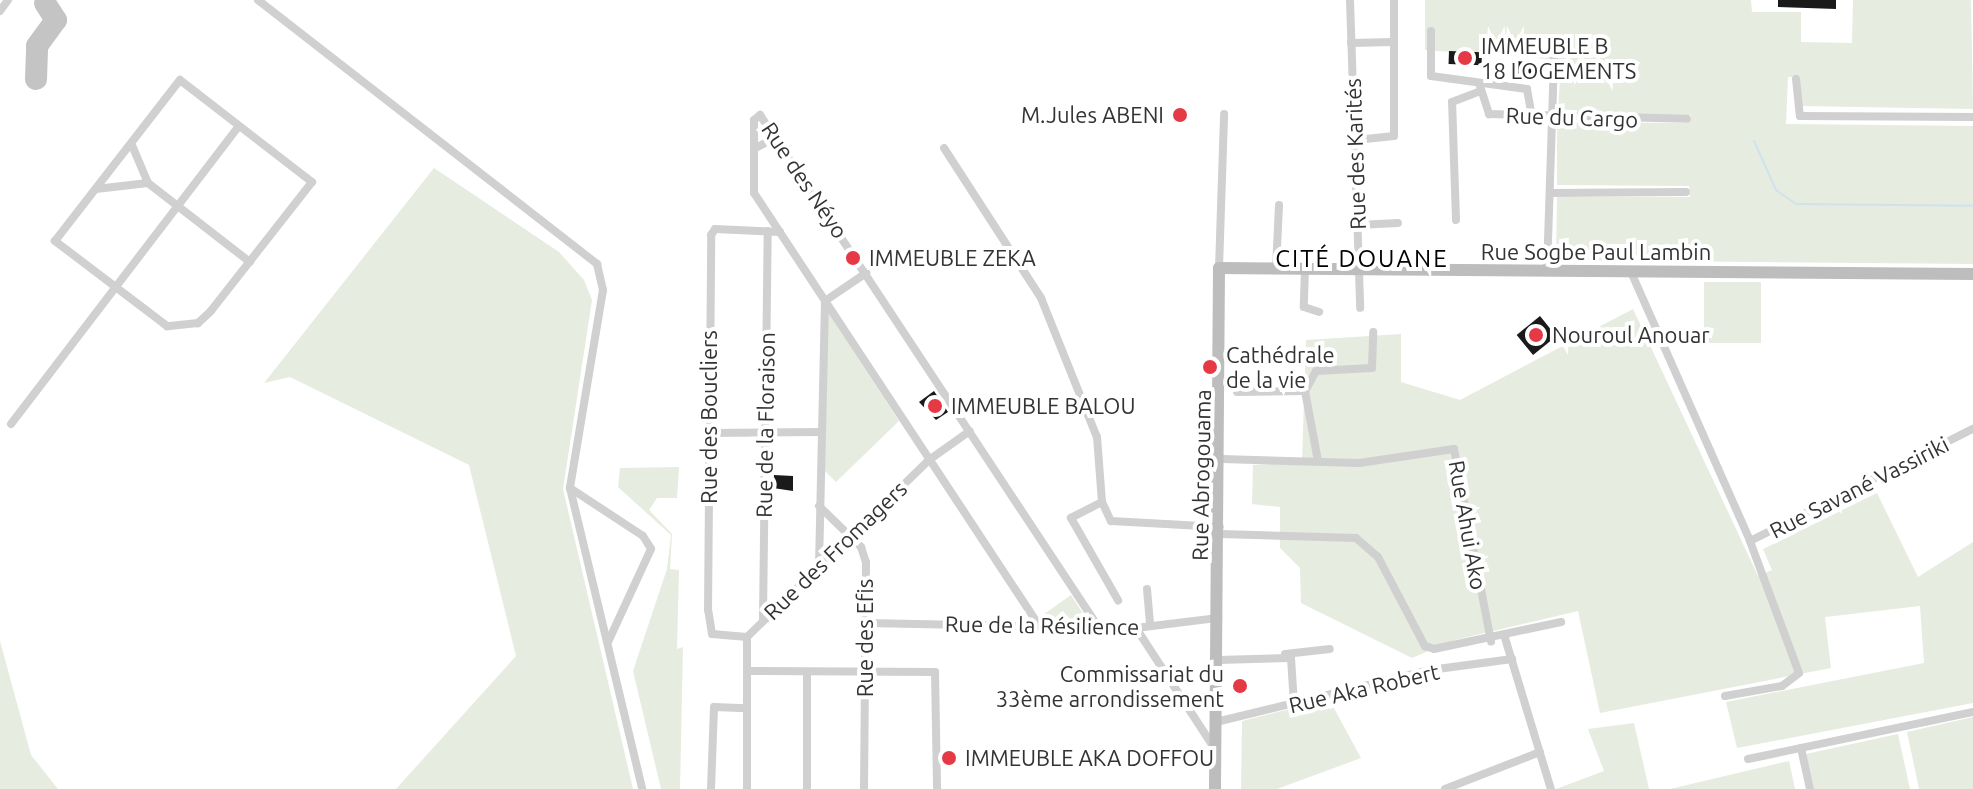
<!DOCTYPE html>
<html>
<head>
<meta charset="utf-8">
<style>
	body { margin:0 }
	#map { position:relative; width:1973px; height:789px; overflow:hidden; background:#fff; font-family:Ubuntu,sans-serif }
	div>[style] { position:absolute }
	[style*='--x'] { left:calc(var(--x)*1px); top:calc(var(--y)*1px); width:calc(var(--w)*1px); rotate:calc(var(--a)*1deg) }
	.green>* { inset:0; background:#e6ecdf; transform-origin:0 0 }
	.stream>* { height:2px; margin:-1px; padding:0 1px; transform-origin:1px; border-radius:1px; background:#cfe2ee }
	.taxiway>* { height:22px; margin:-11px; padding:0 11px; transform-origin:11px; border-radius:11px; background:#c4c4c4 }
	.building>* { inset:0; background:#1a1a1a; transform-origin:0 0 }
	.street>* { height:8px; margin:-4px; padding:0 4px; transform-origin:4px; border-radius:4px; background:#d0d0d0 }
	.secondary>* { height:12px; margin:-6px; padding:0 6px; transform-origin:6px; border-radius:6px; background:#bdbdbd }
	.dots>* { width:22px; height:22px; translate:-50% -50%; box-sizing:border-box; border:4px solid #fff; border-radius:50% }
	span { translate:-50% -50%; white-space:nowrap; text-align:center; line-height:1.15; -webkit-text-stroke:8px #fff; paint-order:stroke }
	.poi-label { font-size:22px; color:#333 }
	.left { translate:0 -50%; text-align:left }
	.right { translate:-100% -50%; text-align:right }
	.street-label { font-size:22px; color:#333 }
	.neighbourhood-label { font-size:24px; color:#000; letter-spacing:2px }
</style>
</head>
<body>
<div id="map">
	<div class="green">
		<i style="clip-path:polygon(1425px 0,1751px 0,1752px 12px,1801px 12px,1801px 42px,1852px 43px,1853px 0,1971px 0,1973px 109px,1800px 106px,1800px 77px,1788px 77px,1786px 124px,1973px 126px,1973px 264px,1556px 260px,1557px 197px,1690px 197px,1689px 186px,1557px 185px,1557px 122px,1690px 123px,1691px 115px,1558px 113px,1561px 60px,1425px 50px)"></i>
		<i style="clip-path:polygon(434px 168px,559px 252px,584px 280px,592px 300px,563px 489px,633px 789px,396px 789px,516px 656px,469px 465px,290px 377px,264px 383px)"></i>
		<i style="left:1704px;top:282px;width:57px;height:61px"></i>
		<i style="clip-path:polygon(826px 309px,899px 421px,836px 482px,825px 471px)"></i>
		<i style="clip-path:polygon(1633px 309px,1758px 576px,1772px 570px,1763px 549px,1877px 493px,1918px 577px,1973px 542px,1973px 703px,1737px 748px,1726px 702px,1924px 663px,1920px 606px,1825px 617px,1831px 668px,1600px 713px,1578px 611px,1455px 640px,1412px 658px,1301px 603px,1300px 568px,1280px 548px,1280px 507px,1252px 504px,1253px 465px,1302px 462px,1306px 340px,1401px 334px,1401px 382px,1460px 400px)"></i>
		<i style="clip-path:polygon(679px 467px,677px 498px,657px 498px,649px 510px,672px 534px,670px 569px,679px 570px,677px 649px,683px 647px,680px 789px,661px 789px,633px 671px,667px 569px,671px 535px,618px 487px,620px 468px)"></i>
		<i style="clip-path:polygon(1071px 595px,1087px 620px,1040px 617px)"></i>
		<i style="clip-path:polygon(0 641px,31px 755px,58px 789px,0 789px)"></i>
		<i style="clip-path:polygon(1329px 699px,1361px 758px,1277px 789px,1241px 789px,1242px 721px)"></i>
		<i style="clip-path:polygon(1973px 717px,1973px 789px,1919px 789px,1907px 732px)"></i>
		<i style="clip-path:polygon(1634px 723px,1649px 789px,1556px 789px,1604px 771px,1588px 729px)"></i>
		<i style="clip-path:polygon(1898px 734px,1910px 789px,1814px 789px,1806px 754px)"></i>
		<i style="clip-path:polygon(1789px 761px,1795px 789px,1670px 789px)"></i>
	</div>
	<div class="stream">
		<i style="--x:1754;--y:141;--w:54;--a:65.8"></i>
		<i style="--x:1776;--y:190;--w:24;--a:35"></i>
		<i style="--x:1796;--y:204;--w:177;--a:0.6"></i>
	</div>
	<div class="taxiway">
		<i style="--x:36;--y:79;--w:33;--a:-88"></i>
		<i style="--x:37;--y:46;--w:32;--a:-54"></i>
		<i style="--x:56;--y:20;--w:20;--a:-123"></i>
	</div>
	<div class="building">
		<i style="clip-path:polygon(1778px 0,1836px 0,1836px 9px,1778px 7px)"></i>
		<i style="left:1449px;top:51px;width:33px;height:13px;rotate:2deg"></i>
		<i style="left:1517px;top:61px;width:27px;height:13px;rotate:6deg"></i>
		<i style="left:1540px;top:316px;width:26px;height:30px;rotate:51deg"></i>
		<i style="clip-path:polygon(934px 391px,948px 412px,936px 420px,919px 402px)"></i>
		<i style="clip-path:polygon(774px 475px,793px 476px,793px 491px,773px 488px)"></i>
	</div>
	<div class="street">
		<i style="--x:258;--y:0;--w:430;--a:37.9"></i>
		<i style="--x:597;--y:264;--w:27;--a:77"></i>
		<i style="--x:603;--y:290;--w:201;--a:99.5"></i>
		<i style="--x:570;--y:488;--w:309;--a:76.5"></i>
		<i style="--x:1350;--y:0;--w:308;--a:88.1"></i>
		<i style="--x:0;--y:11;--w:14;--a:-54"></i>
		<i style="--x:1431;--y:31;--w:45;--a:90"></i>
		<i style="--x:1431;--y:76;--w:97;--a:7.7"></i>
		<i style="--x:1527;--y:89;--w:27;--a:80"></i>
		<i style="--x:1351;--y:43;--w:42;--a:-1.4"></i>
		<i style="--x:1796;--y:79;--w:37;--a:84"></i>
		<i style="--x:1800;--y:116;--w:173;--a:0.3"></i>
		<i style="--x:180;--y:80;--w:167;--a:37.7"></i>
		<i style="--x:312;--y:182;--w:164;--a:128.1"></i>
		<i style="--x:211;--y:311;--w:18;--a:137"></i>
		<i style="--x:198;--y:323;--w:31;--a:174"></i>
		<i style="--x:167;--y:326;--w:141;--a:-142.8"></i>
		<i style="--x:55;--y:241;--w:204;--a:-52.2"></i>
		<i style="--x:1479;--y:83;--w:33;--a:72"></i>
		<i style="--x:1489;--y:114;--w:198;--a:1.4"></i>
		<i style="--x:1356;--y:140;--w:38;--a:-6"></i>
		<i style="--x:1394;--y:136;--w:136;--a:-90"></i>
		<i style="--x:944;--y:148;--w:179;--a:57.1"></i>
		<i style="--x:1041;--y:298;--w:150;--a:68.1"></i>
		<i style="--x:1097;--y:437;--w:65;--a:85.6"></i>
		<i style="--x:1102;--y:502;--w:21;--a:65"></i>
		<i style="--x:1111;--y:521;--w:109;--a:3.2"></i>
		<i style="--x:754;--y:149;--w:26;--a:-29"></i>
		<i style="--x:148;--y:183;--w:129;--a:37.8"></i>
		<i style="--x:96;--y:189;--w:52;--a:-6.6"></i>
		<i style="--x:148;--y:183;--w:43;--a:-113"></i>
		<i style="--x:1550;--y:193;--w:136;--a:-0.4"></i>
		<i style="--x:1456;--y:220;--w:118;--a:-91.9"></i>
		<i style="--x:1452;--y:102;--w:31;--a:-21"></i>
		<i style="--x:1358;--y:225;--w:40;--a:-2.9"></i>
		<i style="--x:1219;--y:268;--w:154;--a:-88.1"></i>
		<i style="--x:1276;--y:269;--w:64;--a:-87.3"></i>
		<i style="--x:1305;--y:270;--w:37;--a:92"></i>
		<i style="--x:1304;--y:307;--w:16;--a:18"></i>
		<i style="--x:1547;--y:271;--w:215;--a:-88.1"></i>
		<i style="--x:1631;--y:272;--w:294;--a:66.1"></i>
		<i style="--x:1750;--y:541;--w:250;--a:-26.7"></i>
		<i style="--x:1305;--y:391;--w:23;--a:-61"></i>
		<i style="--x:1316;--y:371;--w:56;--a:-3.1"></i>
		<i style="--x:1372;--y:368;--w:36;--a:-88"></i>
		<i style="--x:1237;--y:392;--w:68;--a:-0.8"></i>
		<i style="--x:1305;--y:391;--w:71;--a:79.5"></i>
		<i style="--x:11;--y:424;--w:375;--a:-52.6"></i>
		<i style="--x:709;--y:433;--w:112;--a:-0.5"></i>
		<i style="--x:1222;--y:459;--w:137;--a:1.7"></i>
		<i style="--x:1359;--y:463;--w:96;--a:-8.4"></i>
		<i style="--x:1454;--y:449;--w:196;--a:79.1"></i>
		<i style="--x:570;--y:488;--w:87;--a:33.3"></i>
		<i style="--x:643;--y:536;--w:15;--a:58"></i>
		<i style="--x:651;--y:549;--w:102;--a:114.8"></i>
		<i style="--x:1102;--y:502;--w:35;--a:153"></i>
		<i style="--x:1071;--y:518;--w:95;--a:60.2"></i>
		<i style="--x:819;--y:506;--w:59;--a:44.3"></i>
		<i style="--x:861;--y:547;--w:16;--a:72"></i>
		<i style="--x:866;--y:562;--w:227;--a:90.5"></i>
		<i style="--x:1220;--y:534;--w:136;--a:1.7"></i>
		<i style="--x:1356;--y:538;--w:29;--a:41"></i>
		<i style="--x:1378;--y:557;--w:101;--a:62.2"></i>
		<i style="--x:1425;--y:646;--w:9;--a:18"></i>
		<i style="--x:1434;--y:649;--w:130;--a:-12"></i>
		<i style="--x:819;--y:566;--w:265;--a:-88.7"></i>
		<i style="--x:825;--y:301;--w:50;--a:-34.3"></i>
		<i style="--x:1147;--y:589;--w:37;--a:85"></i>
		<i style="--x:763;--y:618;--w:387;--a:-89.3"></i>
		<i style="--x:865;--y:623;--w:271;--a:1.1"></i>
		<i style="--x:1136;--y:628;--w:83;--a:-7"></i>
		<i style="--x:1038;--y:624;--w:516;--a:-123.38"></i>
		<i style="--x:754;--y:193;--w:73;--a:-90"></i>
		<i style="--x:754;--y:120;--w:8;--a:-40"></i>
		<i style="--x:760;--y:115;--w:611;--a:56.54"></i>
		<i style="--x:1136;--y:628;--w:145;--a:56.9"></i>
		<i style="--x:747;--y:637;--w:35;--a:-175"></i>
		<i style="--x:712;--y:634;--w:24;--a:-99"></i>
		<i style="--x:708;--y:610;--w:375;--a:-89.5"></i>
		<i style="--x:711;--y:235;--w:7;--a:-56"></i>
		<i style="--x:715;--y:229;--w:65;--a:2.6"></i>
		<i style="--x:1505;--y:638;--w:158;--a:73.1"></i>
		<i style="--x:1285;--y:654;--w:45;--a:-6.3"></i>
		<i style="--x:1218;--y:660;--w:73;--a:-1.6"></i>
		<i style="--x:1291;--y:658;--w:46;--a:86.3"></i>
		<i style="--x:748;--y:671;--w:187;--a:0.3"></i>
		<i style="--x:935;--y:672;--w:117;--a:89"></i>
		<i style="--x:1725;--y:696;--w:58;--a:-10"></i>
		<i style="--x:1782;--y:686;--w:21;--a:-37"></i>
		<i style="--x:1799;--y:673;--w:141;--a:-110.4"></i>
		<i style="--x:1216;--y:722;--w:220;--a:-13.7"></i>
		<i style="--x:1430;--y:670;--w:83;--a:-7.6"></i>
		<i style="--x:1801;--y:748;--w:42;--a:77.6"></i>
		<i style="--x:1748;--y:759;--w:230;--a:-11.8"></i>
		<i style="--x:711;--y:789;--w:82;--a:-87.9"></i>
		<i style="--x:714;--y:707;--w:33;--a:2"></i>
		<i style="--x:747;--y:789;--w:152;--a:-90"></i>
		<i style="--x:747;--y:637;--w:254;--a:-44.2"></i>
		<i style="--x:929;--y:460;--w:50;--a:-35.3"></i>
		<i style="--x:807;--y:789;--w:117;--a:-90"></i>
		<i style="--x:1445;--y:789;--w:102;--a:-21.3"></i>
	</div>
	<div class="secondary">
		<i style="--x:1215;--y:789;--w:521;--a:-89.56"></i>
		<i style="--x:1219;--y:268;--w:754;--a:0.46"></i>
	</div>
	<div class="dots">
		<i style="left:1465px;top:58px;background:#e63946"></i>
		<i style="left:1180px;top:115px;background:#e63946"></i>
		<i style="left:853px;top:258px;background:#e63946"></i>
		<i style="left:1536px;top:335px;background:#e63946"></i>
		<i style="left:1210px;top:367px;background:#e63946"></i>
		<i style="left:935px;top:406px;background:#e63946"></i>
		<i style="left:1240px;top:686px;background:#e63946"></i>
		<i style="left:949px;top:758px;background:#e63946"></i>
	</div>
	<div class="poi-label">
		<span class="left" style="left:1481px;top:58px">IMMEUBLE B<br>18 LOGEMENTS</span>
		<span class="right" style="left:1164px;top:115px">M.Jules ABENI</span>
		<span class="left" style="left:869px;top:258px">IMMEUBLE ZEKA</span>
		<span class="left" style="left:1552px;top:335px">Nouroul Anouar</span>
		<span class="left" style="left:1226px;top:367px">Cathédrale<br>de la vie</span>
		<span class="left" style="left:951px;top:406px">IMMEUBLE BALOU</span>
		<span class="right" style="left:1224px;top:686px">Commissariat du<br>33ème arrondissement</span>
		<span class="left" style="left:965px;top:758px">IMMEUBLE AKA DOFFOU</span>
	</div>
	<div class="street-label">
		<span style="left:1572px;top:117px;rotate:2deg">Rue du Cargo</span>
		<span style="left:1355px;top:154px;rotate:-92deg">Rue des Karités</span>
		<span style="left:805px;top:180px;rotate:56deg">Rue des Néyo</span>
		<span style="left:1596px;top:252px">Rue Sogbe Paul Lambin</span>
		<span style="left:709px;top:417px;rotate:-90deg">Rue des Boucliers</span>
		<span style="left:765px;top:425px;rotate:-89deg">Rue de la Floraison</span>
		<span style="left:1201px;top:475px;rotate:-89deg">Rue Abrogouama</span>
		<span style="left:1859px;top:487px;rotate:-27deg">Rue Savané Vassiriki</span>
		<span style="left:1468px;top:525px;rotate:80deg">Rue Ahui Ako</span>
		<span style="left:835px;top:550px;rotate:-44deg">Rue des Fromagers</span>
		<span style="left:1042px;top:625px;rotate:1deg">Rue de la Résilience</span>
		<span style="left:865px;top:638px;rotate:-90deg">Rue des Efis</span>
		<span style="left:1364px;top:688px;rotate:-13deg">Rue Aka Robert</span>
	</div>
	<div class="neighbourhood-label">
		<span style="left:1362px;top:259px">CITÉ DOUANE</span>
	</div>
</div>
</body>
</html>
